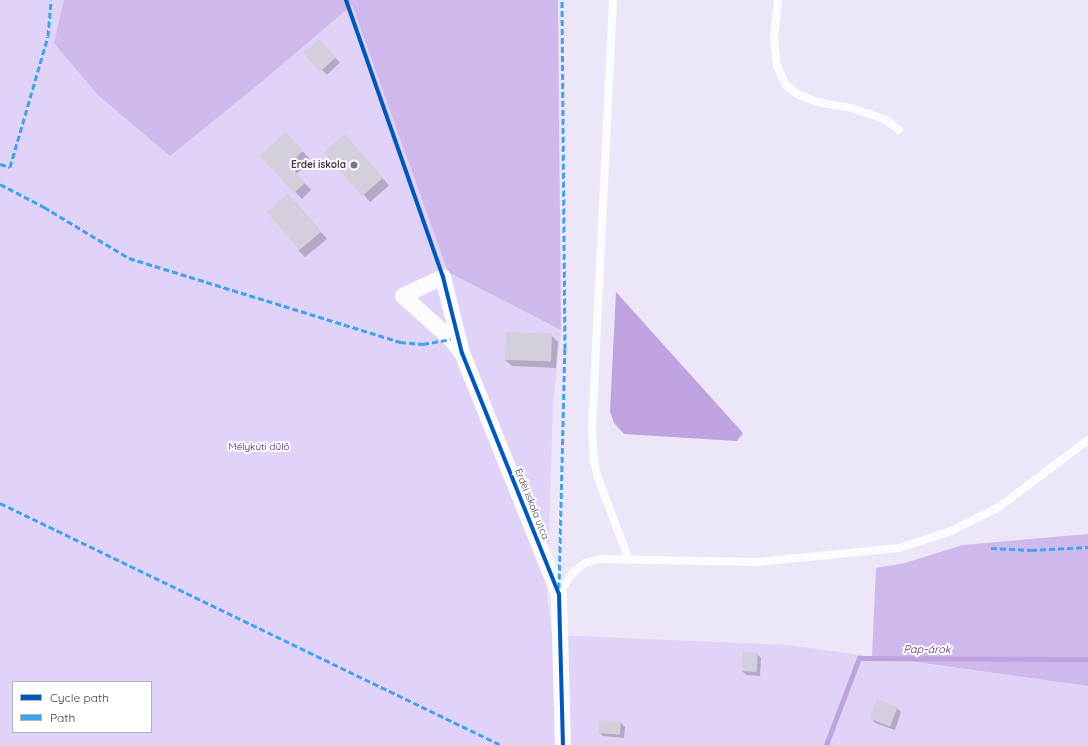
<!DOCTYPE html>
<html>
<head>
<meta charset="utf-8">
<style>
	body { margin:0 }
	#map { position:relative; width:1088px; height:745px; overflow:hidden; background:#ede6f8; font-family:Quicksand,sans-serif }
	div>[style] { position:absolute }
	[style*='--x'] { left:calc(var(--x)*1px); top:calc(var(--y)*1px); width:calc(var(--w)*1px); rotate:calc(var(--a)*1deg) }
	.green>* { inset:0; background:#e1d2f7 }
	.forest>* { inset:0; background:#cfb8ec }
	.water>* { inset:0; background:#bea3e0 }
	.shadow>* { inset:0; background:#0003; transform-origin:0 0 }
	.stream>* { height:4.5px; margin:-2.25px; padding:0 2.25px; transform-origin:2.25px; border-radius:2.25px; background:#bea3e0 }
	.building>* { inset:0; background:#d4cedd; transform-origin:0 0 }
	.service>* { height:8px; margin:-4px; padding:0 4px; transform-origin:4px; border-radius:4px; background:#fcfbfe }
	.minor>* { height:16px; margin:-8px; padding:0 8px; transform-origin:8px; border-radius:8px; background:#fcfbfe }
	.quiet>* { height:3px; margin-top:-1.5px; transform-origin:0; background:repeating-linear-gradient(90deg,#3fa3ec 0 6px,transparent 0 9px) }
	.cycleway>* { height:4px; margin:-2px; padding:0 2px; transform-origin:2px; border-radius:2px; background:#0057b8 }
	.dots>* { width:11px; height:11px; translate:-50% -50%; box-sizing:border-box; border:2px solid #fff; border-radius:50% }
	span { translate:-50% -50%; white-space:nowrap; text-align:center; line-height:1.15; -webkit-text-stroke:4px #fff; paint-order:stroke }
	.poi-label { font-size:10px; color:#3e3845; font-weight:700 }
	.right { translate:-100% -50%; text-align:right }
	.park-label { font-size:10px; color:#430d6d }
	.street-label { font-size:10px; color:#3e3845 }
	.water-label { font-size:11px; color:#4e1c7a; font-style:italic }
	.legend { position:absolute; left:12px; top:681px; width:140px; height:52px; box-sizing:border-box; background:#fff; border:1px solid #b2afb5; margin:0; padding:5px 7px; list-style:none; font-size:12px; color:#3e3845 }
	.legend li { display:flex; align-items:center; gap:8px; height:20px }
	.legend b { width:20px; border:1px solid #b2afb5 }
</style>
</head>
<body>
<div id="map">
	<div class="green">
		<i style="clip-path:polygon(evenodd,0 0,64px 0,54px 43px,170px 156px,264px 80px,352px 5px,448px 271px,561px 330px,553px 404px,547px 595px,552px 635px,788px 645px,1088px 686px,1088px 745px,0 745px,0 0,13px 682px,151px 682px,151px 732px,13px 732px,13px 682px)"></i>
	</div>
	<div class="forest">
		<i style="clip-path:polygon(64px 0,558px 0,561px 330px,448px 272px,352px 5px,264px 80px,170px 156px,98px 95px,54px 43px)"></i>
		<i style="clip-path:polygon(1088px 534px,1088px 686px,872px 656px,876px 568px,905px 563px,963px 545px)"></i>
	</div>
	<div class="water">
		<i style="clip-path:polygon(616px 292px,743px 433px,737px 441px,624px 434px,614px 423px,610px 411px)"></i>
	</div>
	<div class="shadow">
		<i style="left:319px;top:41px;width:30px;height:18px;rotate:46deg"></i>
		<i style="left:345px;top:135px;width:67px;height:25px;rotate:49deg"></i>
		<i style="clip-path:polygon(292px 140px,309px 158px,299px 167px,301px 170px,296px 174px,311px 190px,302px 199px,261px 156px)"></i>
		<i style="clip-path:polygon(295px 202px,327px 239px,305px 257px,299px 251px)"></i>
		<i style="clip-path:polygon(551px 335px,558px 342px,556px 368px,512px 366px,505px 360px)"></i>
		<i style="clip-path:polygon(757px 654px,761px 658px,760px 676px,746px 675px,742px 671px)"></i>
		<i style="clip-path:polygon(897px 708px,901px 712px,895px 730px,875px 723px,871px 718px)"></i>
		<i style="clip-path:polygon(621px 723px,625px 727px,624px 738px,603px 736px,599px 732px)"></i>
	</div>
	<div class="stream">
		<i style="--x:826;--y:745;--w:93;--a:-69.2"></i>
		<i style="--x:859;--y:658;--w:229;--a:0.3"></i>
	</div>
	<div class="building">
		<i style="left:319px;top:39px;width:25px;height:21px;rotate:48deg"></i>
		<i style="clip-path:polygon(286px 132px,303px 151px,293px 160px,295px 163px,291px 167px,305px 183px,294px 193px,260px 156px)"></i>
		<i style="left:345px;top:134px;width:58px;height:28px;rotate:49deg"></i>
		<i style="left:288px;top:194px;width:50px;height:28px;rotate:49deg"></i>
		<i style="left:506px;top:332px;width:46px;height:28px;rotate:2deg"></i>
		<i style="left:743px;top:652px;width:15px;height:19px;rotate:4deg"></i>
		<i style="left:877px;top:699px;width:22px;height:21px;rotate:21deg"></i>
		<i style="left:599px;top:720px;width:22px;height:13px;rotate:5deg"></i>
	</div>
	<div class="service">
		<i style="--x:613;--y:0;--w:427;--a:92.8"></i>
		<i style="--x:592;--y:426;--w:35;--a:87"></i>
		<i style="--x:594;--y:461;--w:17;--a:77"></i>
		<i style="--x:598;--y:478;--w:88;--a:69.3"></i>
		<i style="--x:778;--y:0;--w:38;--a:96"></i>
		<i style="--x:774;--y:38;--w:28;--a:84"></i>
		<i style="--x:777;--y:66;--w:21;--a:65"></i>
		<i style="--x:786;--y:85;--w:16;--a:38"></i>
		<i style="--x:799;--y:95;--w:19;--a:21"></i>
		<i style="--x:817;--y:102;--w:35;--a:10"></i>
		<i style="--x:851;--y:108;--w:20;--a:18"></i>
		<i style="--x:870;--y:114;--w:17;--a:21"></i>
		<i style="--x:886;--y:120;--w:16;--a:38"></i>
		<i style="--x:559;--y:593;--w:24;--a:-55"></i>
		<i style="--x:573;--y:573;--w:16;--a:-40"></i>
		<i style="--x:585;--y:563;--w:16;--a:-15"></i>
		<i style="--x:600;--y:559;--w:157;--a:1.1"></i>
		<i style="--x:757;--y:562;--w:143;--a:-5.6"></i>
		<i style="--x:899;--y:548;--w:55;--a:-18.1"></i>
		<i style="--x:951;--y:531;--w:54;--a:-26.6"></i>
		<i style="--x:999;--y:507;--w:111;--a:-37"></i>
	</div>
	<div class="minor">
		<i style="--x:462;--y:353;--w:18;--a:-128"></i>
		<i style="--x:451;--y:339;--w:64;--a:-138.1"></i>
		<i style="--x:403;--y:296;--w:44;--a:-25.4"></i>
		<i style="--x:443;--y:277;--w:78;--a:76"></i>
		<i style="--x:462;--y:353;--w:260;--a:68.1"></i>
		<i style="--x:559;--y:594;--w:151;--a:88.5"></i>
	</div>
	<div class="quiet">
		<i style="--x:0;--y:164;--w:10;--a:17"></i>
		<i style="--x:10;--y:167;--w:136;--a:-73.8"></i>
		<i style="--x:48;--y:36;--w:36;--a:-85"></i>
		<i style="--x:0;--y:184;--w:50;--a:27.6"></i>
		<i style="--x:44;--y:207;--w:99;--a:31"></i>
		<i style="--x:129;--y:258;--w:284;--a:17.2"></i>
		<i style="--x:400;--y:342;--w:23;--a:5"></i>
		<i style="--x:423;--y:344;--w:28;--a:-10"></i>
		<i style="--x:0;--y:503;--w:556;--a:25.78"></i>
		<i style="--x:991;--y:548;--w:40;--a:2.9"></i>
		<i style="--x:1031;--y:550;--w:57;--a:-3"></i>
		<i style="--x:559;--y:588;--w:239;--a:-88.6"></i>
		<i style="--x:565;--y:349;--w:349;--a:-90.5"></i>
	</div>
	<div class="cycleway">
		<i style="--x:346;--y:0;--w:293;--a:70.7"></i>
		<i style="--x:443;--y:277;--w:78;--a:76"></i>
		<i style="--x:462;--y:353;--w:260;--a:68.1"></i>
		<i style="--x:559;--y:594;--w:151;--a:88.5"></i>
	</div>
	<div class="dots">
		<i style="left:354px;top:165px;background:#7b7584"></i>
	</div>
	<div class="poi-label">
		<span class="right" style="left:346px;top:165px">Erdei iskola</span>
	</div>
	<div class="park-label">
		<span style="left:259px;top:447px">Mélykúti dűlő</span>
	</div>
	<div class="street-label">
		<span style="left:532px;top:504px;rotate:68deg">Erdei iskola utca</span>
	</div>
	<div class="water-label">
		<span style="left:927px;top:649px">Pap-árok</span>
	</div>
	<ul class="legend">
	<li><b style="height:5px;background:#0057b8"></b>Cycle path</li>
	<li><b style="height:5px;background:#3fa3ec"></b>Path</li>
	</ul>
</div>
</body>
</html>
